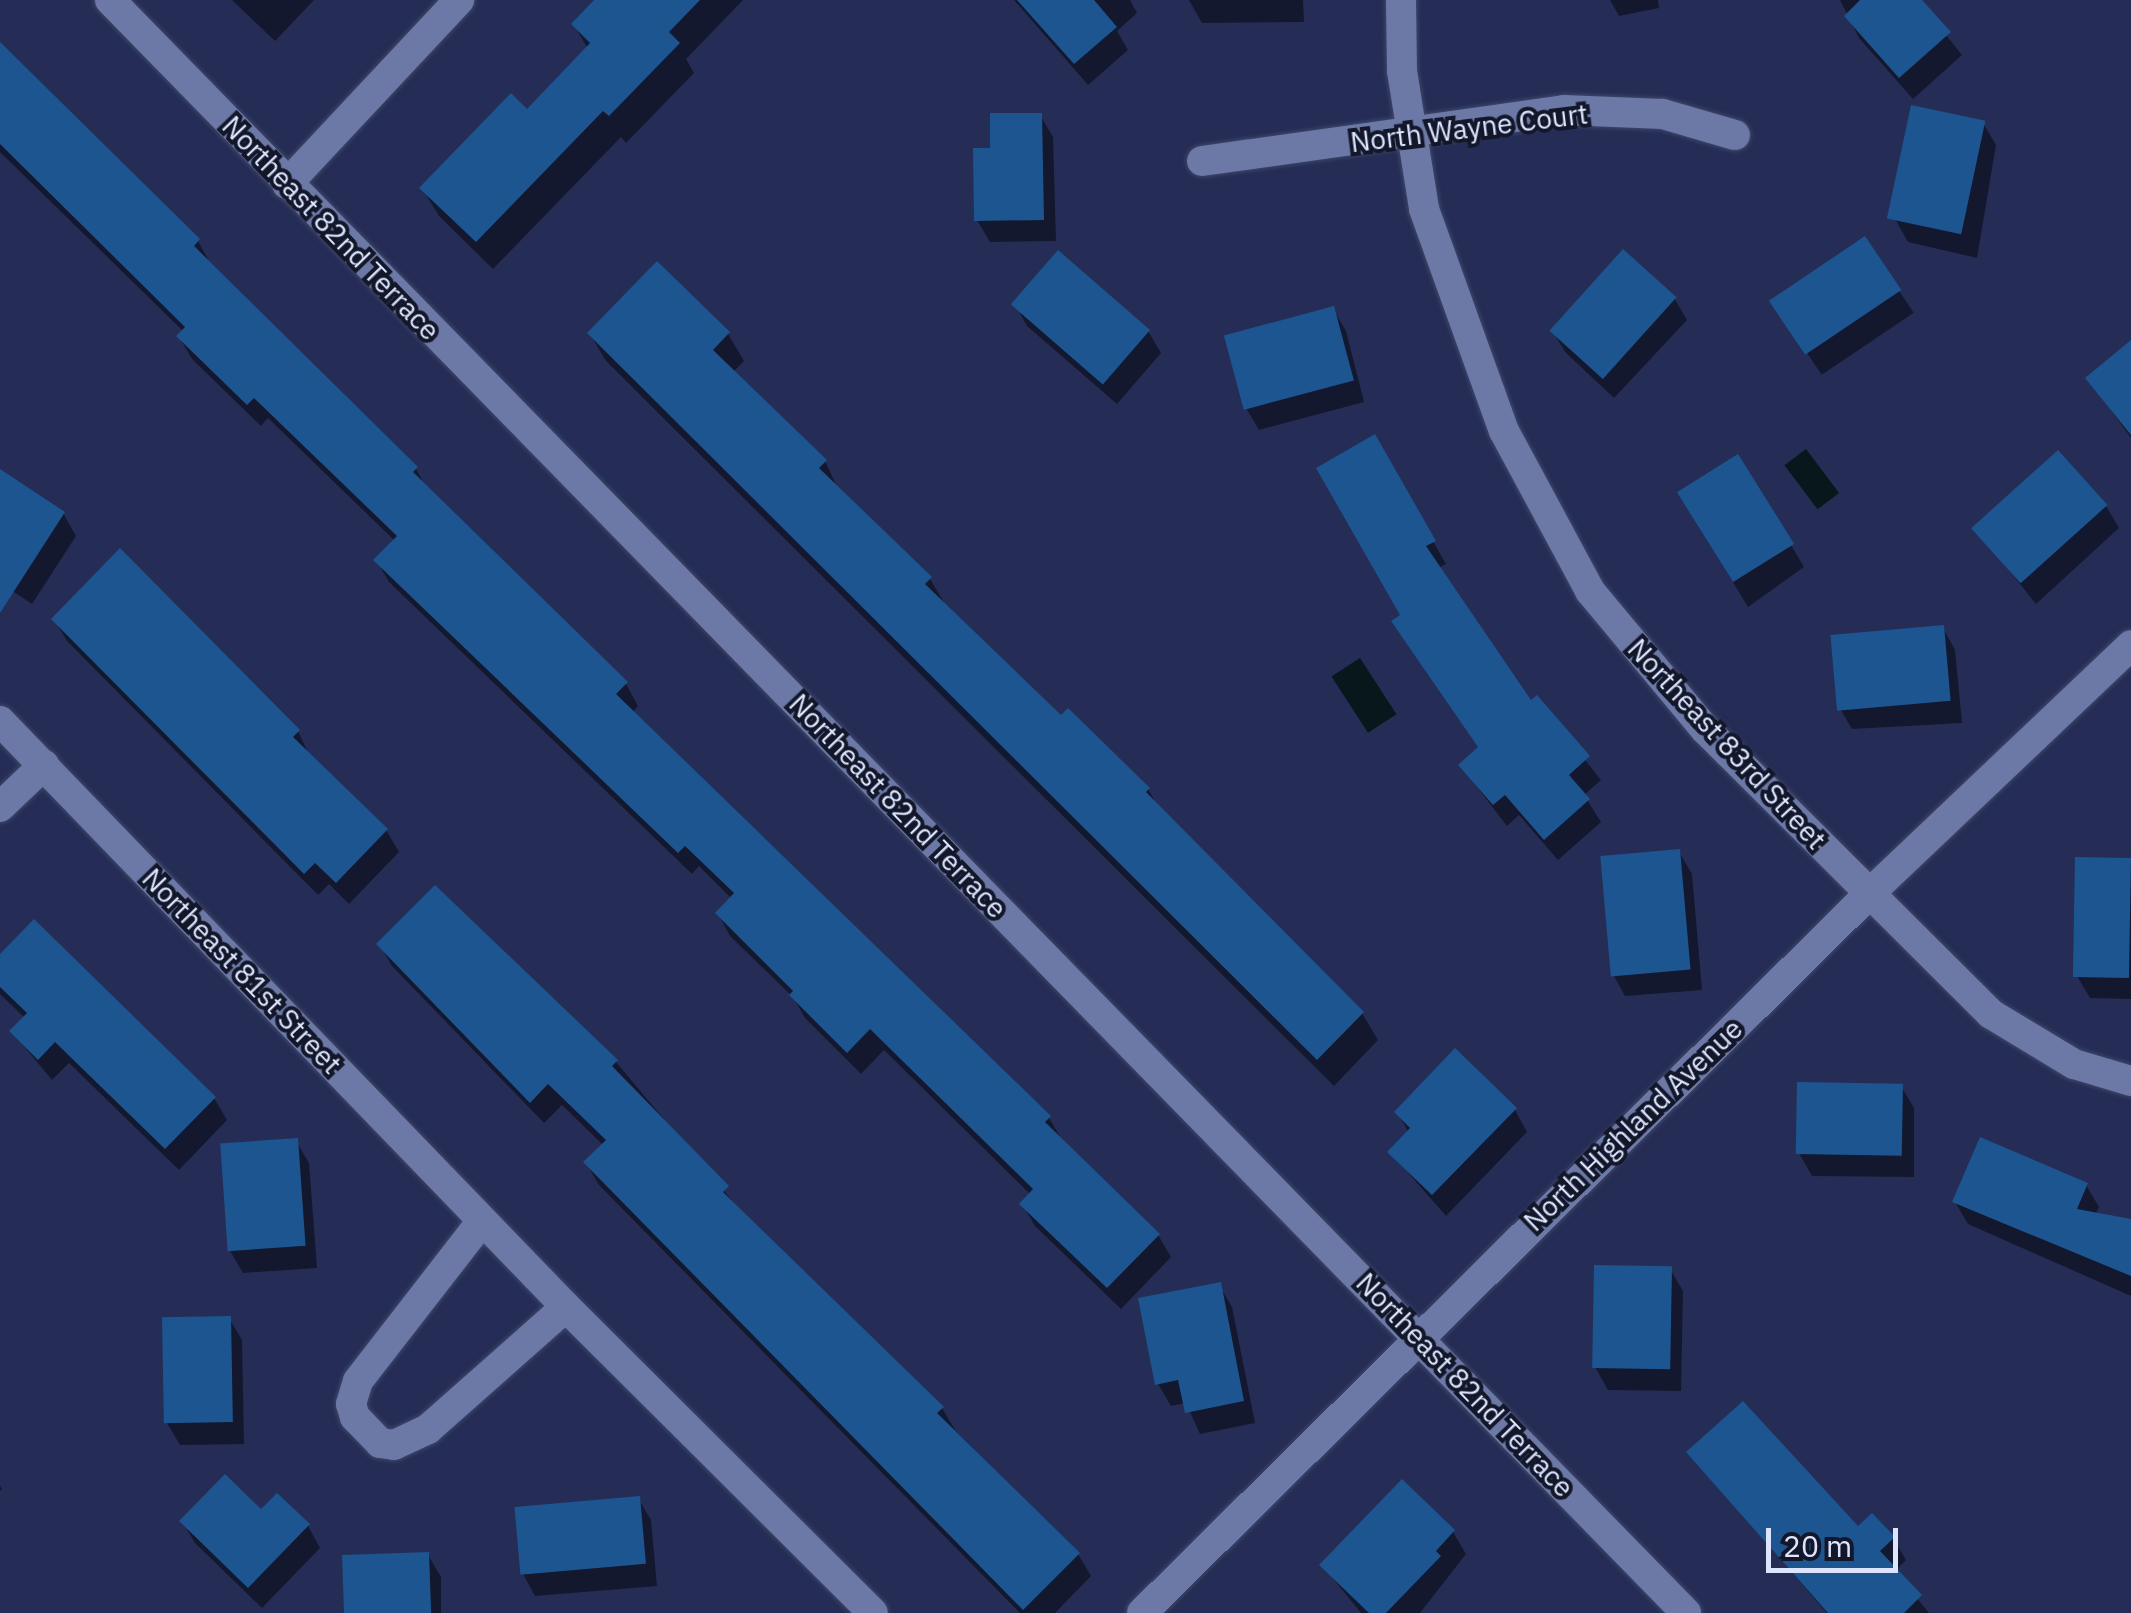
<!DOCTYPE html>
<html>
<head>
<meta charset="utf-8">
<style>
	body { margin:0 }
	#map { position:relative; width:2131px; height:1613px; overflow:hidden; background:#252d56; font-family:"IBM Plex Sans",sans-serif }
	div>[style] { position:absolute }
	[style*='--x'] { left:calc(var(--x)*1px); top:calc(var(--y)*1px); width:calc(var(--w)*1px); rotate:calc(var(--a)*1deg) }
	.water>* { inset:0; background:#08171b; transform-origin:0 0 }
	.shadow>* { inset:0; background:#0007; transform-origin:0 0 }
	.building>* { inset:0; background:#1d5590; transform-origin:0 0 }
	.roads { filter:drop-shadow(0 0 2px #3f4669) drop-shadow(0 0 2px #3f4669) }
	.street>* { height:30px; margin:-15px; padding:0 15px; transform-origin:15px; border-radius:15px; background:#6c79a7 }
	span { translate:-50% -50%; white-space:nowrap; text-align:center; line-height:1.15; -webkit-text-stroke:8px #13172a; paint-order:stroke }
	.street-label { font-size:28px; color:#dce4fe }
	.scale { position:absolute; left:1766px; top:1528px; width:132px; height:45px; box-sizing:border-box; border:5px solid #dce4fe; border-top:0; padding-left:12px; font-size:30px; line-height:35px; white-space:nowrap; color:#dce4fe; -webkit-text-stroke:8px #13172a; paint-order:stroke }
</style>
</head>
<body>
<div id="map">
	<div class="water">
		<i style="left:1806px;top:449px;width:55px;height:27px;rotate:53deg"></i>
		<i style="left:1360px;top:658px;width:67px;height:34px;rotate:57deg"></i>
	</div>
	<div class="shadow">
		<i style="clip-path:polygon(232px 0,314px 0,275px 41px)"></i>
		<i style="clip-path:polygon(598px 0,743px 0,686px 59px,694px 73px,626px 143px,621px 137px,493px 269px,439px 216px,422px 188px,527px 112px,588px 49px,574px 25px)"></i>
		<i style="clip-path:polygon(1014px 0,1130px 0,1137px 13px,1117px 31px,1128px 50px,1088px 85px)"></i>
		<i style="clip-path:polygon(1189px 0,1303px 0,1304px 22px,1202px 23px)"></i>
		<i style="clip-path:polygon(1610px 0,1658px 0,1659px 8px,1619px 16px)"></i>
		<i style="clip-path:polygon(1840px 0,1918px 0,1962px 55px,1913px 99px,1859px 38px)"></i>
		<i style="clip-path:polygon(0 45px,198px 241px,210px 263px,416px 469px,428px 491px,626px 684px,638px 706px,632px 713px,1049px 1118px,1062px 1140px,1158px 1235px,1171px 1257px,1121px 1309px,1035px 1226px,1022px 1204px,1031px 1195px,884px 1050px,861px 1074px,805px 1018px,793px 997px,730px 936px,718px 914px,732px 899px,699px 866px,692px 874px,389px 582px,376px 560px,395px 541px,268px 418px,261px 426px,192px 359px,179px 337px,184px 332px,0 152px)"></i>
		<i style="clip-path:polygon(1040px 115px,1053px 137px,1056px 241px,990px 242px,977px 220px,992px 150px)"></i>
		<i style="clip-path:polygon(1983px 123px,1996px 145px,1977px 258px,1908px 242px,1895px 219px)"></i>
		<i style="left:1864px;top:239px;width:89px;height:111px;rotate:56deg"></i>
		<i style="clip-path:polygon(657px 265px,728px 334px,744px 361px,733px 372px,825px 461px,839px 491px,930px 579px,946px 606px,1062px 719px,1148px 789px,1161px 812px,1362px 1013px,1378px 1040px,1334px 1086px,606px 361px,590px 334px)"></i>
		<i style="clip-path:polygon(1674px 298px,1687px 320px,1614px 398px,1565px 352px,1552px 330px)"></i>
		<i style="clip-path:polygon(1015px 304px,1148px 331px,1161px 353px,1117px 404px,1027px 326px)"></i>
		<i style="clip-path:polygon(1333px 309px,1346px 331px,1364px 402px,1259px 430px,1246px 408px)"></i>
		<i style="clip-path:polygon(2131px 343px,2131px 438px,2088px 378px)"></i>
		<i style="clip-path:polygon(1374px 438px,1446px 564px,1438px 568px,1530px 704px,1536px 698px,1601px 780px,1584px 795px,1601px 822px,1558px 860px,1519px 815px,1507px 826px,1461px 766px,1480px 749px,1403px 615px)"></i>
		<i style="clip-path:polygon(0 472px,63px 513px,76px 536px,32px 604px,0 583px)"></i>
		<i style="clip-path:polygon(1679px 492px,1791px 545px,1804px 567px,1748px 607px)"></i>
		<i style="clip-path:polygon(2106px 506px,2119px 528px,2036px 604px,1976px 529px)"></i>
		<i style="clip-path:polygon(54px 619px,298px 731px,309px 755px,386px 830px,399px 852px,349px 904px,329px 884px,318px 895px,67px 641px)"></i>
		<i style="clip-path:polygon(1943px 628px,1955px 650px,1962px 723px,1852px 729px,1839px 707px)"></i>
		<i style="clip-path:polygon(1679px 852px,1692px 874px,1702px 990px,1625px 996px,1613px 974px)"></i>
		<i style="clip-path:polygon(2131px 860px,2131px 999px,2090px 998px,2077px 976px)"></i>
		<i style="clip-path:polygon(379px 944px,616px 1062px,740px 1210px,942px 1408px,955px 1430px,1078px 1554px,1091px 1576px,1055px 1613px,1020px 1613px,599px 1185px,586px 1163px,604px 1146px,562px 1105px,544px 1123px,392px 966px)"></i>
		<i style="clip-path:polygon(0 958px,214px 1098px,227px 1120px,179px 1170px,69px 1063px,52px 1080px,12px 1032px,25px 1018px,0 994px)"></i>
		<i style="clip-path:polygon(1901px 1086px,1914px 1108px,1914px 1177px,1812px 1176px,1799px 1153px)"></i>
		<i style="clip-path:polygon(1515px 1110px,1527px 1132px,1446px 1216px,1390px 1152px,1409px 1133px,1397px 1112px)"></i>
		<i style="clip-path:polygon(296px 1141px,309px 1163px,317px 1268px,243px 1273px,230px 1251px)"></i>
		<i style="clip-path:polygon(2086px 1185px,2099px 1207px,2095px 1215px,2131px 1221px,2131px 1296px,1968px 1224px,1955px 1202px)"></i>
		<i style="clip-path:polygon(1670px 1269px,1683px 1291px,1681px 1391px,1608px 1390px,1595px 1367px)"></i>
		<i style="clip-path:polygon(1219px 1285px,1232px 1307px,1255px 1423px,1200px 1434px,1186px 1403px,1171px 1406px,1158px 1384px)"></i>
		<i style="clip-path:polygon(229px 1318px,242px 1340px,244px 1444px,180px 1445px,167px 1423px)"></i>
		<i style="clip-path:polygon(1689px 1453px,1858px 1530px,1893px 1538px,1906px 1560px,1895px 1571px,1929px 1613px,1827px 1613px)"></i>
		<i style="clip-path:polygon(1402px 1482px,1453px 1532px,1466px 1554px,1420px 1613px,1361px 1613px,1322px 1565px)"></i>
		<i style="left:0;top:1486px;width:4px;height:97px;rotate:56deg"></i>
		<i style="clip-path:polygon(638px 1498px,651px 1520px,657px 1586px,535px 1596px,523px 1574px)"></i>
		<i style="clip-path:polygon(261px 1512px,308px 1526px,320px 1548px,262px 1608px,195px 1543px,182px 1521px)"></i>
		<i style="clip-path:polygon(428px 1555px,441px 1577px,441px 1613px,346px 1613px)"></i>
	</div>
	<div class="building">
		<i style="clip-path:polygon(594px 0,700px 0,669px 32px,680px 43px,609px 116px,603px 111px,476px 242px,419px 188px,511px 93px,527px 109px,590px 43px,571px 24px)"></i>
		<i style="clip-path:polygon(1017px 0,1094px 0,1117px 27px,1074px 64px)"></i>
		<i style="clip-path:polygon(1860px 0,1922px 0,1951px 32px,1899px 78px,1844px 16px)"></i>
		<i style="clip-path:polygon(0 42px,200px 239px,194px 246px,418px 467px,413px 472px,628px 682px,616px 694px,1051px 1116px,1045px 1122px,1160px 1234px,1107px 1288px,1019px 1204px,1033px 1189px,870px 1029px,847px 1053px,789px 995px,793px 991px,715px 913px,734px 893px,685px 846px,678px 853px,373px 560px,397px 536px,254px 398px,247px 405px,176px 336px,185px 327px,0 144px)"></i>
		<i style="left:1911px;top:105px;width:76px;height:116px;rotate:12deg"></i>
		<i style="clip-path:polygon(990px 113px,1042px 113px,1044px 220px,974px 221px,973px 148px,990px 148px)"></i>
		<i style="left:1865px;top:236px;width:65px;height:116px;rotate:56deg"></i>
		<i style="left:1623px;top:249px;width:72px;height:110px;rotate:42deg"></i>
		<i style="left:1058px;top:250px;width:122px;height:72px;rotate:41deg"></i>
		<i style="clip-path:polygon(657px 261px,730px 332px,713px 350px,827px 460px,819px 468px,932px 577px,925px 584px,1061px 715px,1068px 708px,1150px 788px,1146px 792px,1364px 1012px,1317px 1060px,587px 333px)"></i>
		<i style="left:1334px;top:306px;width:77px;height:114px;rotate:75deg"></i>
		<i style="clip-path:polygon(2131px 340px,2131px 435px,2085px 378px)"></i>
		<i style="clip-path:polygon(1375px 434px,1436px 541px,1426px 546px,1531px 700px,1537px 695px,1590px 756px,1569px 775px,1590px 799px,1544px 840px,1505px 795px,1493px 805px,1458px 765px,1478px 747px,1391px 621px,1400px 615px,1316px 468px)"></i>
		<i style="left:2058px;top:450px;width:74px;height:117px;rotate:48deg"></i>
		<i style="left:1738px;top:454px;width:106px;height:72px;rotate:58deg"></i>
		<i style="clip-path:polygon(0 469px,65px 512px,0 613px)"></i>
		<i style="clip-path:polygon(120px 548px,300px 730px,293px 737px,388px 829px,336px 883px,315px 863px,304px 874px,51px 619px)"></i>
		<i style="left:1944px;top:625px;width:76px;height:114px;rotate:85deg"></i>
		<i style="left:1680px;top:849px;width:121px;height:80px;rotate:85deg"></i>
		<i style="left:2075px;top:857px;width:56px;height:120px;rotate:1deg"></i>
		<i style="clip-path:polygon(435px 885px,618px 1060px,612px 1066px,729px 1186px,723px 1192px,944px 1407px,937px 1413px,1080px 1553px,1023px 1610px,583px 1162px,606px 1140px,548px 1084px,530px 1103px,376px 944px)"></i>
		<i style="clip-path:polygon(34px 919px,216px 1097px,165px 1149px,55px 1042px,38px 1060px,9px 1031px,27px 1013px,0 987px,0 954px)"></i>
		<i style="clip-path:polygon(1455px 1048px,1517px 1108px,1432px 1195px,1387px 1152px,1410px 1128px,1394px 1112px)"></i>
		<i style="left:1797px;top:1082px;width:106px;height:72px;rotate:1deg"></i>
		<i style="clip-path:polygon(1980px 1137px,2088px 1183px,2077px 1209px,2131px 1219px,2131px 1276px,1952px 1202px)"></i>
		<i style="left:298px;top:1138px;width:108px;height:78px;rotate:86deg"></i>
		<i style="left:1594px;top:1265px;width:78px;height:103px;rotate:1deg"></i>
		<i style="clip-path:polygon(1221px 1282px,1244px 1401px,1185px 1413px,1178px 1380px,1155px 1385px,1138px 1298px)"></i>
		<i style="left:231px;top:1316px;width:106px;height:69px;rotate:89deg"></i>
		<i style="clip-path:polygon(1743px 1401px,1858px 1526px,1872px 1513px,1895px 1537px,1880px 1551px,1922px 1595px,1904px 1613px,1828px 1613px,1686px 1452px)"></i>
		<i style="clip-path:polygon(225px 1474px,261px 1509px,277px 1493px,310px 1524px,248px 1588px,179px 1521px)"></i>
		<i style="clip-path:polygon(1402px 1479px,1455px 1530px,1436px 1551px,1441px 1556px,1386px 1613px,1369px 1613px,1319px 1565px)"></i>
		<i style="left:640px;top:1496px;width:68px;height:126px;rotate:85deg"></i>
		<i style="left:429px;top:1552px;width:61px;height:87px;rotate:88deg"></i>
	</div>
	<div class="roads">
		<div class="street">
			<i style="--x:110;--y:0;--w:2255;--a:45.66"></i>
			<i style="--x:1401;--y:0;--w:71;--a:89.2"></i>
			<i style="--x:1402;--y:71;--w:140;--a:80.9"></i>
			<i style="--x:1424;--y:209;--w:236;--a:70.2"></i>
			<i style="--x:1504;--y:431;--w:182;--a:61.7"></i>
			<i style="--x:1590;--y:591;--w:181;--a:50.2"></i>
			<i style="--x:1706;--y:730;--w:402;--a:44.9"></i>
			<i style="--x:1991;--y:1014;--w:97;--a:31.1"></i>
			<i style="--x:2074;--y:1064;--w:59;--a:16.6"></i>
			<i style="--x:1202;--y:161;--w:366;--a:-8"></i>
			<i style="--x:1564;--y:110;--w:99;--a:2.3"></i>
			<i style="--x:1663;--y:114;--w:75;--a:16.3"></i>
			<i style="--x:287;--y:184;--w:252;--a:-46.9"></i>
			<i style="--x:0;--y:721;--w:815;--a:45.99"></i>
			<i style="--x:566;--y:1307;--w:433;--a:44.9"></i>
			<i style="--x:0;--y:807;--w:61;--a:-43.7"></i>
			<i style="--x:482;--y:1221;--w:202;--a:127.8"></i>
			<i style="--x:358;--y:1381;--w:24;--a:107"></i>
			<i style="--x:351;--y:1404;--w:14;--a:73"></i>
			<i style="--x:355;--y:1417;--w:36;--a:46"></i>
			<i style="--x:380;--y:1443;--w:14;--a:8"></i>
			<i style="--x:394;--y:1445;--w:38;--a:-25"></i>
			<i style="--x:428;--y:1429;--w:184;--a:-41.5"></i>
			<i style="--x:1142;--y:1613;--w:1024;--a:-44.68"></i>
			<i style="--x:1870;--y:893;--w:360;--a:-43.5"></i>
		</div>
	</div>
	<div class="street-label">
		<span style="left:1469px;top:128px;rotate:-7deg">North Wayne Court</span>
		<span style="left:331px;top:228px;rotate:46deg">Northeast 82nd Terrace</span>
		<span style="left:1727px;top:744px;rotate:47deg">Northeast 83rd Street</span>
		<span style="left:898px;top:806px;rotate:46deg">Northeast 82nd Terrace</span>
		<span style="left:242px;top:971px;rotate:46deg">Northeast 81st Street</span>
		<span style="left:1633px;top:1125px;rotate:-44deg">North Highland Avenue</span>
		<span style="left:1465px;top:1385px;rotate:46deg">Northeast 82nd Terrace</span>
	</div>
	<div class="scale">20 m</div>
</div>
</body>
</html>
